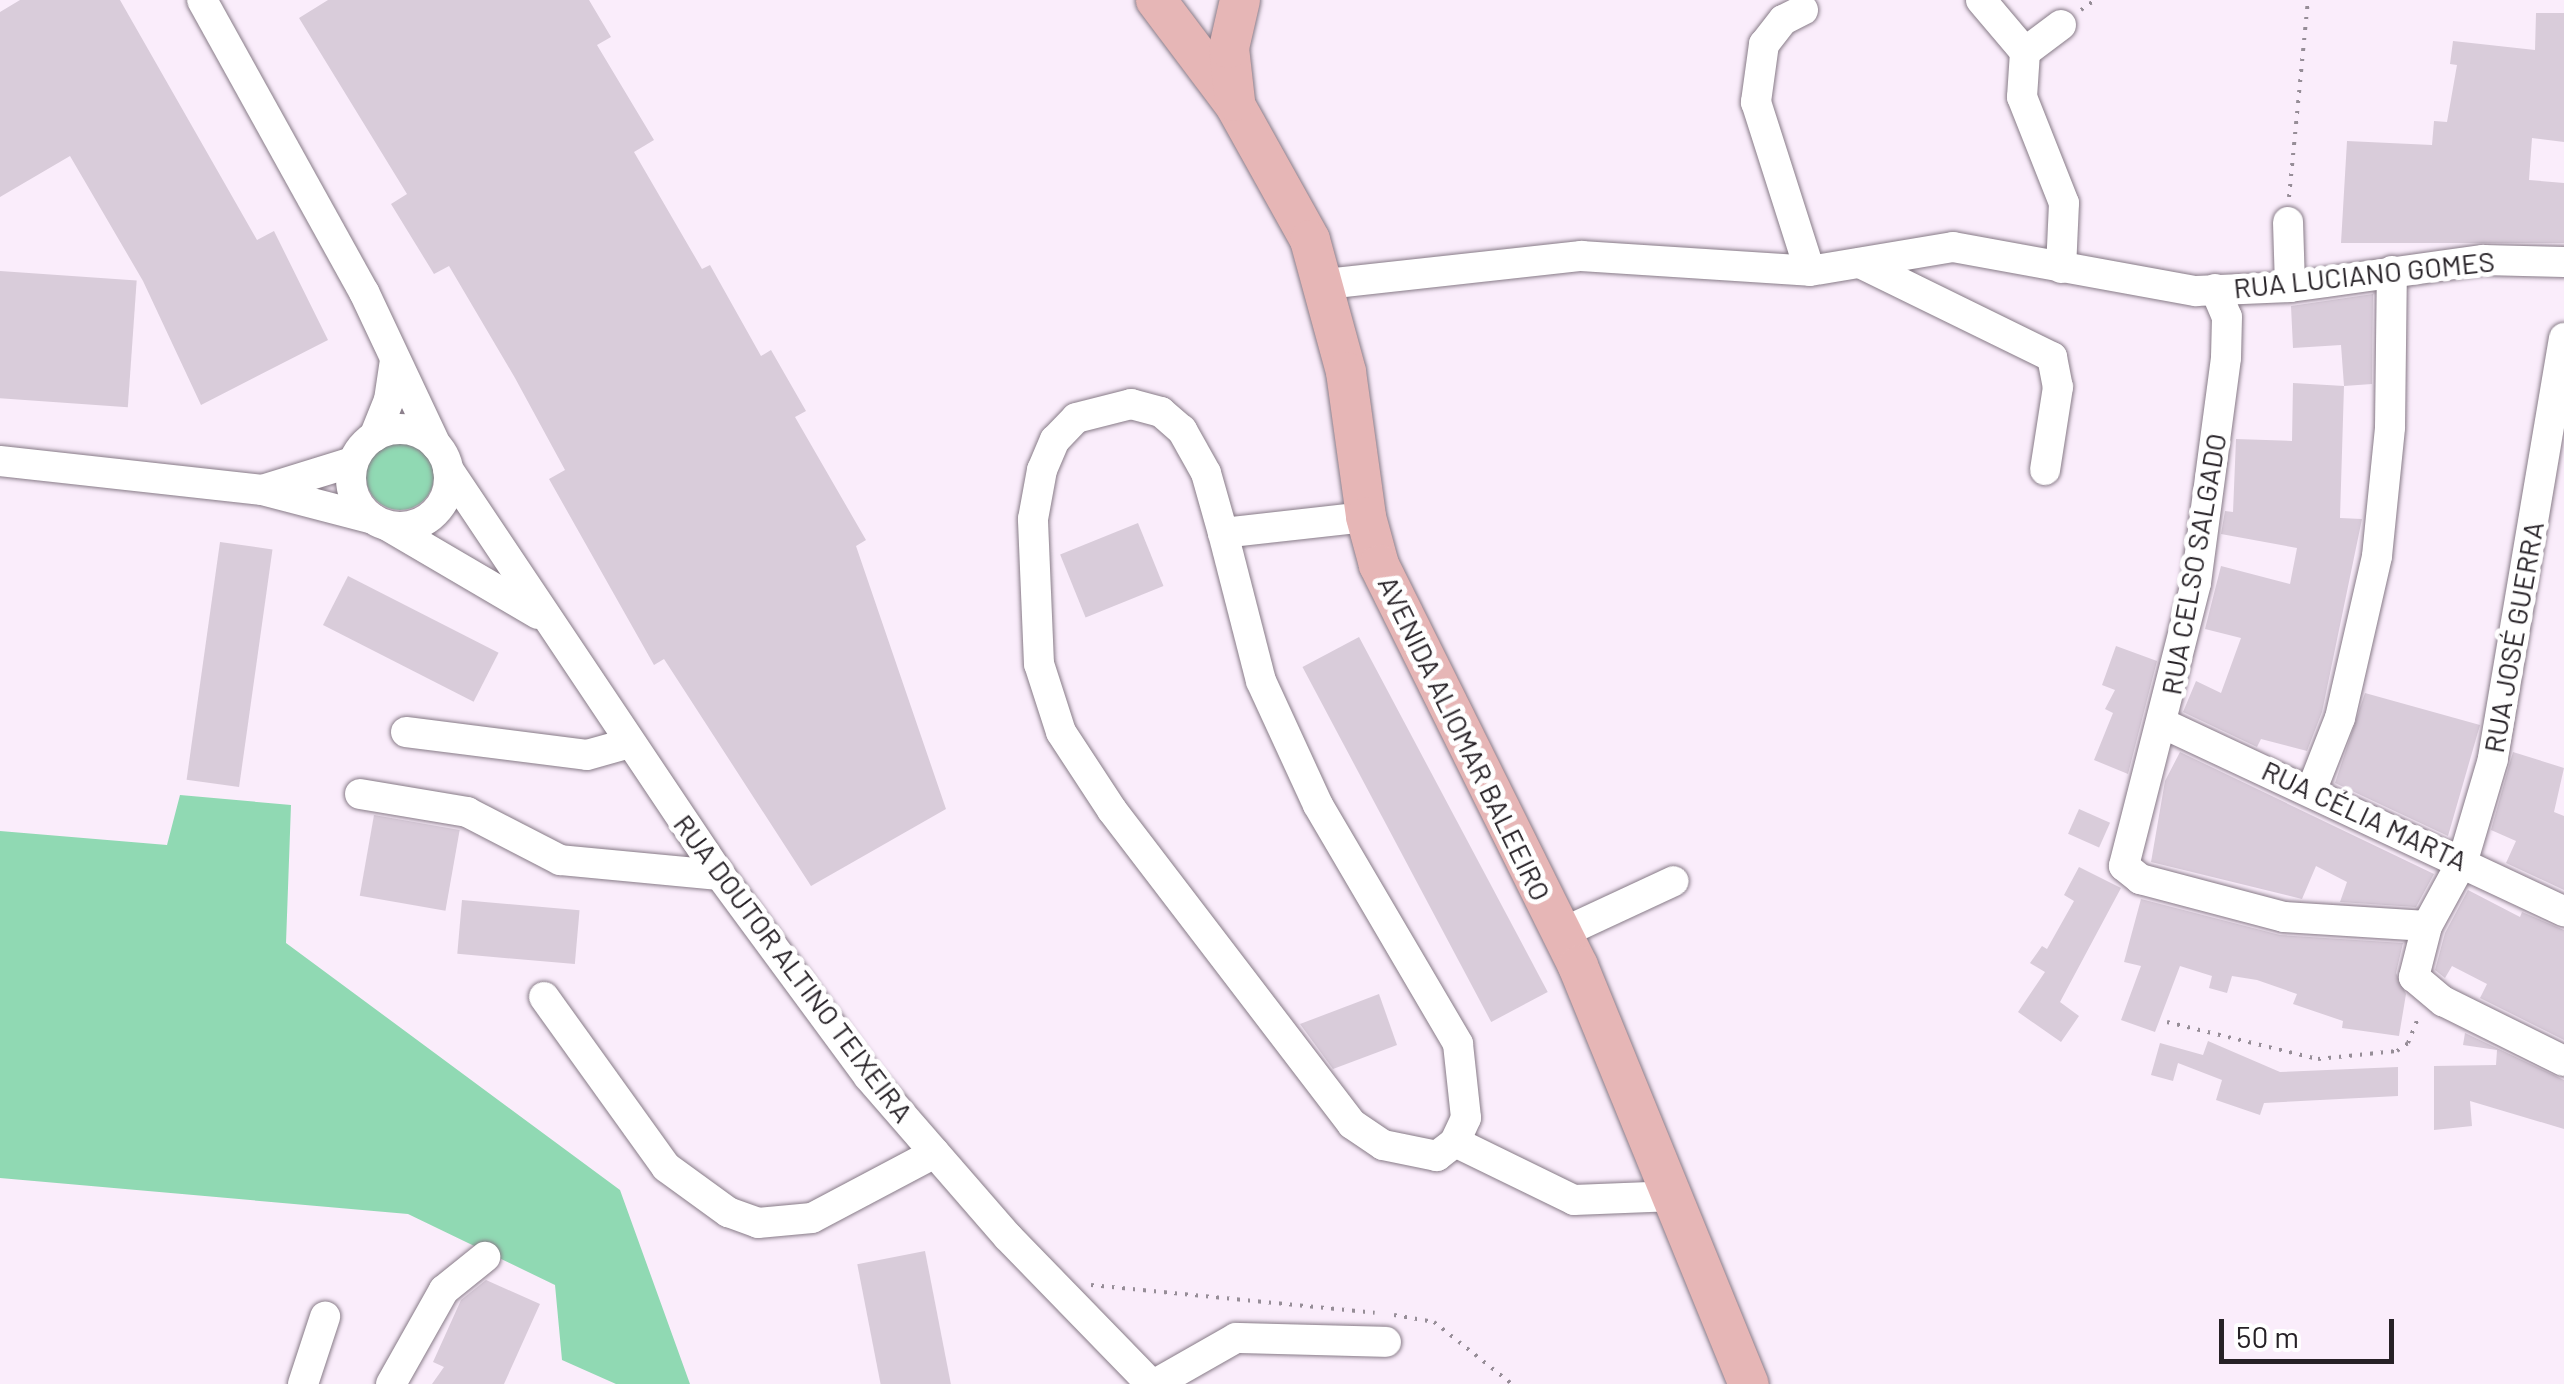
<!DOCTYPE html>
<html>
<head>
<meta charset="utf-8">
<style>
	body { margin:0 }
	#map { position:relative; width:2564px; height:1384px; overflow:hidden; background:#faedfb; font-family:Barlow,sans-serif }
	div>[style] { position:absolute }
	[style*='--x'] { left:calc(var(--x)*1px); top:calc(var(--y)*1px); width:calc(var(--w)*1px); rotate:calc(var(--a)*1deg) }
	.green>* { inset:0; background:#90d9b3 }
	.round { border-radius:50% }
	.building>* { inset:0; background:#d9ccda; transform-origin:0 0 }
	.path>* { height:4px; margin-top:-2px; transform-origin:0; background:repeating-linear-gradient(90deg,#968d97 0 2.5px,transparent 0 10.5px) }
	.roads { filter:drop-shadow(0 0 2px #877b87) drop-shadow(0 0 2px #877b87) }
	.minor>* { height:30px; margin:-15px; padding:0 15px; transform-origin:15px; border-radius:15px; background:#fff }
	.minor>.ring { margin:-15px; padding:0; box-sizing:content-box; background:none; border:30px solid #fff; border-radius:50% }
	.major>* { height:40px; margin:-20px; padding:0 20px; transform-origin:20px; border-radius:20px; background:#e6b6b6 }
	span { translate:-50% -50%; white-space:nowrap; text-align:center; line-height:1.15; -webkit-text-stroke:10px #fff; paint-order:stroke }
	.street-label { font-size:28px; color:#262126 }
	.scale { position:absolute; left:2219px; top:1319px; width:175px; height:45px; box-sizing:border-box; border:5px solid #262126; border-top:0; padding-left:12px; font-size:30px; line-height:35px; white-space:nowrap; color:#262126; -webkit-text-stroke:8px #fff; paint-order:stroke }
</style>
</head>
<body>
<div id="map">
	<div class="green">
		<i class="round" style="left:366px;top:442px;width:68px;height:68px"></i>
		<i style="clip-path:polygon(180px 795px,291px 805px,286px 943px,620px 1190px,690px 1384px,616px 1384px,562px 1360px,555px 1285px,408px 1214px,0 1178px,0 831px,167px 845px)"></i>
	</div>
	<div class="building">
		<i style="clip-path:polygon(20px 0,120px 0,257px 240px,274px 231px,328px 340px,201px 405px,143px 281px,70px 156px,0 197px,0 12px)"></i>
		<i style="clip-path:polygon(328px 0,589px 0,611px 37px,597px 45px,654px 140px,634px 152px,702px 269px,710px 265px,761px 356px,771px 350px,806px 411px,795px 417px,866px 540px,856px 546px,946px 809px,811px 886px,664px 659px,654px 665px,549px 479px,565px 470px,515px 378px,449px 266px,434px 274px,391px 204px,407px 194px,299px 18px)"></i>
		<i style="clip-path:polygon(2536px 13px,2564px 13px,2564px 142px,2532px 138px,2529px 180px,2564px 183px,2564px 243px,2341px 243px,2347px 141px,2432px 145px,2434px 121px,2447px 122px,2457px 65px,2450px 64px,2453px 41px,2535px 50px)"></i>
		<i style="left:0;top:271px;width:137px;height:127px;rotate:4deg"></i>
		<i style="clip-path:polygon(2373px 294px,2372px 384px,2344px 386px,2341px 345px,2293px 348px,2291px 306px)"></i>
		<i style="clip-path:polygon(2293px 383px,2344px 386px,2340px 518px,2362px 519px,2322px 712px,2307px 751px,2261px 739px,2257px 747px,2183px 712px,2196px 681px,2221px 693px,2241px 638px,2205px 629px,2221px 566px,2290px 584px,2297px 548px,2221px 534px,2225px 511px,2233px 512px,2236px 439px,2292px 441px)"></i>
		<i style="left:1138px;top:523px;width:68px;height:84px;rotate:68deg"></i>
		<i style="left:220px;top:542px;width:53px;height:240px;rotate:8deg"></i>
		<i style="left:348px;top:576px;width:169px;height:55px;rotate:27deg"></i>
		<i style="left:1359px;top:637px;width:402px;height:64px;rotate:62deg"></i>
		<i style="clip-path:polygon(2116px 646px,2157px 661px,2128px 774px,2094px 760px,2113px 713px,2105px 709px,2115px 690px,2102px 685px)"></i>
		<i style="clip-path:polygon(2365px 693px,2480px 725px,2448px 836px,2335px 783px)"></i>
		<i style="clip-path:polygon(2180px 752px,2434px 874px,2416px 907px,2340px 902px,2347px 882px,2316px 866px,2302px 899px,2151px 862px,2165px 781px)"></i>
		<i style="clip-path:polygon(2513px 752px,2564px 768px,2554px 812px,2564px 816px,2564px 890px,2506px 863px,2516px 841px,2491px 830px)"></i>
		<i style="left:2079px;top:809px;width:34px;height:27px;rotate:24deg"></i>
		<i style="left:374px;top:815px;width:87px;height:82px;rotate:10deg"></i>
		<i style="clip-path:polygon(2079px 867px,2121px 888px,2060px 1002px,2079px 1016px,2061px 1042px,2018px 1012px,2045px 972px,2030px 963px,2042px 946px,2047px 949px,2074px 901px,2064px 895px)"></i>
		<i style="clip-path:polygon(2468px 890px,2520px 917px,2522px 912px,2564px 930px,2564px 1040px,2480px 998px,2487px 984px,2452px 966px,2445px 978px,2435px 970px,2445px 933px)"></i>
		<i style="clip-path:polygon(2141px 899px,2280px 935px,2403px 943px,2396px 973px,2406px 994px,2399px 1036px,2342px 1028px,2343px 1021px,2293px 1004px,2297px 994px,2257px 980px,2232px 976px,2227px 993px,2209px 988px,2212px 976px,2180px 966px,2155px 1032px,2121px 1020px,2141px 966px,2124px 962px)"></i>
		<i style="left:462px;top:900px;width:118px;height:54px;rotate:5deg"></i>
		<i style="clip-path:polygon(1379px 994px,1397px 1045px,1333px 1069px,1300px 1024px)"></i>
		<i style="clip-path:polygon(2465px 1033px,2564px 1080px,2564px 1129px,2470px 1101px,2472px 1126px,2434px 1130px,2434px 1066px,2496px 1065px,2497px 1050px,2463px 1045px)"></i>
		<i style="clip-path:polygon(2208px 1041px,2280px 1072px,2398px 1067px,2398px 1096px,2264px 1103px,2260px 1115px,2216px 1100px,2222px 1080px,2178px 1063px,2173px 1081px,2151px 1075px,2160px 1043px,2203px 1055px)"></i>
		<i style="left:925px;top:1251px;width:136px;height:69px;rotate:79deg"></i>
		<i style="clip-path:polygon(486px 1280px,540px 1304px,504px 1384px,432px 1384px,444px 1367px,433px 1362px,461px 1300px)"></i>
	</div>
	<div class="path">
		<i style="--x:2081;--y:10;--w:17;--a:-36"></i>
		<i style="--x:2289;--y:197;--w:198;--a:-84.5"></i>
		<i style="--x:2167;--y:1022;--w:155;--a:13.8"></i>
		<i style="--x:2318;--y:1059;--w:79;--a:-5.8"></i>
		<i style="--x:2397;--y:1051;--w:14;--a:-36"></i>
		<i style="--x:2408;--y:1043;--w:29;--a:-68"></i>
		<i style="--x:1091;--y:1285;--w:285;--a:5.6"></i>
		<i style="--x:1394;--y:1315;--w:41;--a:9.9"></i>
		<i style="--x:1434;--y:1322;--w:100;--a:38.5"></i>
	</div>
	<div class="roads">
		<div class="minor">
			<i style="--x:202;--y:0;--w:334;--a:61"></i>
			<i style="--x:364;--y:292;--w:169;--a:64.8"></i>
			<i style="--x:1981;--y:0;--w:68;--a:49.8"></i>
			<i style="--x:1803;--y:10;--w:22;--a:153"></i>
			<i style="--x:1783;--y:20;--w:31;--a:128"></i>
			<i style="--x:1764;--y:44;--w:59;--a:97.9"></i>
			<i style="--x:1756;--y:102;--w:177;--a:72.3"></i>
			<i style="--x:2061;--y:25;--w:45;--a:143.1"></i>
			<i style="--x:2025;--y:52;--w:45;--a:93.8"></i>
			<i style="--x:2022;--y:97;--w:114;--a:68.4"></i>
			<i style="--x:2064;--y:203;--w:65;--a:92.6"></i>
			<i style="--x:2288;--y:222;--w:65;--a:88.2"></i>
			<i style="--x:1860;--y:263;--w:214;--a:26.1"></i>
			<i style="--x:2052;--y:357;--w:31;--a:79"></i>
			<i style="--x:2058;--y:387;--w:84;--a:98.9"></i>
			<i style="--x:1326;--y:284;--w:257;--a:-6.3"></i>
			<i style="--x:1581;--y:256;--w:229;--a:3.7"></i>
			<i style="--x:1810;--y:271;--w:145;--a:-9.5"></i>
			<i style="--x:1953;--y:247;--w:247;--a:10.3"></i>
			<i style="--x:2196;--y:291;--w:94;--a:-2.4"></i>
			<i style="--x:2290;--y:287;--w:195;--a:-8"></i>
			<i style="--x:2483;--y:260;--w:81;--a:1.4"></i>
			<i style="--x:2215;--y:289;--w:30;--a:67"></i>
			<i style="--x:2227;--y:317;--w:41;--a:91.4"></i>
			<i style="--x:2226;--y:358;--w:227;--a:97.6"></i>
			<i style="--x:2196;--y:583;--w:292;--a:104.3"></i>
			<i style="--x:2124;--y:866;--w:21;--a:39"></i>
			<i style="--x:2140;--y:879;--w:149;--a:14.8"></i>
			<i style="--x:2284;--y:917;--w:143;--a:3.6"></i>
			<i style="--x:2564;--y:338;--w:427;--a:99.6"></i>
			<i style="--x:2493;--y:759;--w:105;--a:106.5"></i>
			<i style="--x:2463;--y:860;--w:75;--a:118.6"></i>
			<i style="--x:2427;--y:926;--w:53;--a:104.3"></i>
			<i style="--x:2414;--y:977;--w:38;--a:40"></i>
			<i style="--x:2443;--y:1001;--w:135;--a:26.4"></i>
			<i class="ring" style="left:351px;top:429px;width:68px;height:68px"></i>
			<i style="--x:374;--y:437;--w:40;--a:-68"></i>
			<i style="--x:389;--y:400;--w:40;--a:-81.5"></i>
			<i style="--x:0;--y:461;--w:264;--a:6.3"></i>
			<i style="--x:262;--y:490;--w:115;--a:14.6"></i>
			<i style="--x:448;--y:469;--w:489;--a:56.2"></i>
			<i style="--x:720;--y:875;--w:250;--a:53.6"></i>
			<i style="--x:868;--y:1076;--w:213;--a:49"></i>
			<i style="--x:1008;--y:1237;--w:205;--a:45.8"></i>
			<i style="--x:265;--y:489;--w:92;--a:-17.1"></i>
			<i style="--x:388;--y:526;--w:174;--a:30.4"></i>
			<i style="--x:1223;--y:533;--w:153;--a:75.6"></i>
			<i style="--x:1261;--y:681;--w:136;--a:65.3"></i>
			<i style="--x:1318;--y:805;--w:277;--a:59.6"></i>
			<i style="--x:1458;--y:1044;--w:74;--a:83.8"></i>
			<i style="--x:1466;--y:1118;--w:26;--a:115"></i>
			<i style="--x:1455;--y:1142;--w:23;--a:142"></i>
			<i style="--x:1437;--y:1156;--w:55;--a:-168.5"></i>
			<i style="--x:1383;--y:1145;--w:37;--a:-146"></i>
			<i style="--x:1352;--y:1124;--w:395;--a:-127.4"></i>
			<i style="--x:1112;--y:810;--w:93;--a:-123.2"></i>
			<i style="--x:1061;--y:732;--w:71;--a:-107.9"></i>
			<i style="--x:1039;--y:664;--w:145;--a:-92.4"></i>
			<i style="--x:1033;--y:519;--w:50;--a:-79.6"></i>
			<i style="--x:1042;--y:470;--w:33;--a:-67"></i>
			<i style="--x:1055;--y:440;--w:30;--a:-46"></i>
			<i style="--x:1076;--y:418;--w:57;--a:-14.3"></i>
			<i style="--x:1131;--y:404;--w:31;--a:15"></i>
			<i style="--x:1161;--y:412;--w:28;--a:41"></i>
			<i style="--x:1182;--y:430;--w:49;--a:60.8"></i>
			<i style="--x:1206;--y:473;--w:62;--a:74.2"></i>
			<i style="--x:1223;--y:533;--w:144;--a:-6.4"></i>
			<i style="--x:2164;--y:724;--w:442;--a:25.1"></i>
			<i style="--x:406;--y:732;--w:182;--a:7.2"></i>
			<i style="--x:587;--y:755;--w:45;--a:-15.6"></i>
			<i style="--x:2312;--y:789;--w:76;--a:-68.5"></i>
			<i style="--x:2340;--y:718;--w:166;--a:-77.1"></i>
			<i style="--x:2377;--y:556;--w:130;--a:-84.2"></i>
			<i style="--x:2390;--y:427;--w:156;--a:-89.3"></i>
			<i style="--x:360;--y:794;--w:109;--a:9.5"></i>
			<i style="--x:467;--y:812;--w:105;--a:27.3"></i>
			<i style="--x:560;--y:860;--w:161;--a:5.4"></i>
			<i style="--x:1562;--y:933;--w:123;--a:-24.9"></i>
			<i style="--x:544;--y:997;--w:209;--a:54.3"></i>
			<i style="--x:666;--y:1167;--w:77;--a:36"></i>
			<i style="--x:728;--y:1212;--w:32;--a:20"></i>
			<i style="--x:758;--y:1223;--w:54;--a:-5.3"></i>
			<i style="--x:812;--y:1218;--w:139;--a:-27.9"></i>
			<i style="--x:1455;--y:1142;--w:132;--a:26"></i>
			<i style="--x:1574;--y:1200;--w:101;--a:-2.3"></i>
			<i style="--x:303;--y:1384;--w:71;--a:-71.8"></i>
			<i style="--x:391;--y:1384;--w:108;--a:-60.6"></i>
			<i style="--x:444;--y:1290;--w:53;--a:-38.8"></i>
			<i style="--x:1155;--y:1384;--w:93;--a:-29.6"></i>
			<i style="--x:1236;--y:1338;--w:150;--a:1.5"></i>
		</div>
		<div class="major">
			<i style="--x:1156;--y:0;--w:131;--a:53"></i>
			<i style="--x:1235;--y:105;--w:154;--a:60.9"></i>
			<i style="--x:1310;--y:240;--w:137;--a:74.7"></i>
			<i style="--x:1346;--y:372;--w:146;--a:82.1"></i>
			<i style="--x:1366;--y:517;--w:50;--a:74.8"></i>
			<i style="--x:1379;--y:565;--w:448;--a:63.6"></i>
			<i style="--x:1578;--y:966;--w:452;--a:67.8"></i>
			<i style="--x:1235;--y:101;--w:53;--a:-96.5"></i>
			<i style="--x:1229;--y:48;--w:49;--a:-77.1"></i>
		</div>
	</div>
	<div class="street-label">
		<span style="left:2364px;top:274px;rotate:-6deg">RUA LUCIANO GOMES</span>
		<span style="left:2193px;top:564px;rotate:-80deg">RUA CELSO SALGADO</span>
		<span style="left:2513px;top:637px;rotate:-80deg">RUA JOSÉ GUERRA</span>
		<span style="left:1465px;top:738px;rotate:64deg">AVENIDA ALIOMAR BALEEIRO</span>
		<span style="left:2365px;top:815px;rotate:25deg">RUA CÉLIA MARTA</span>
		<span style="left:794px;top:968px;rotate:53deg">RUA DOUTOR ALTINO TEIXEIRA</span>
	</div>
	<div class="scale">50 m</div>
</div>
</body>
</html>
